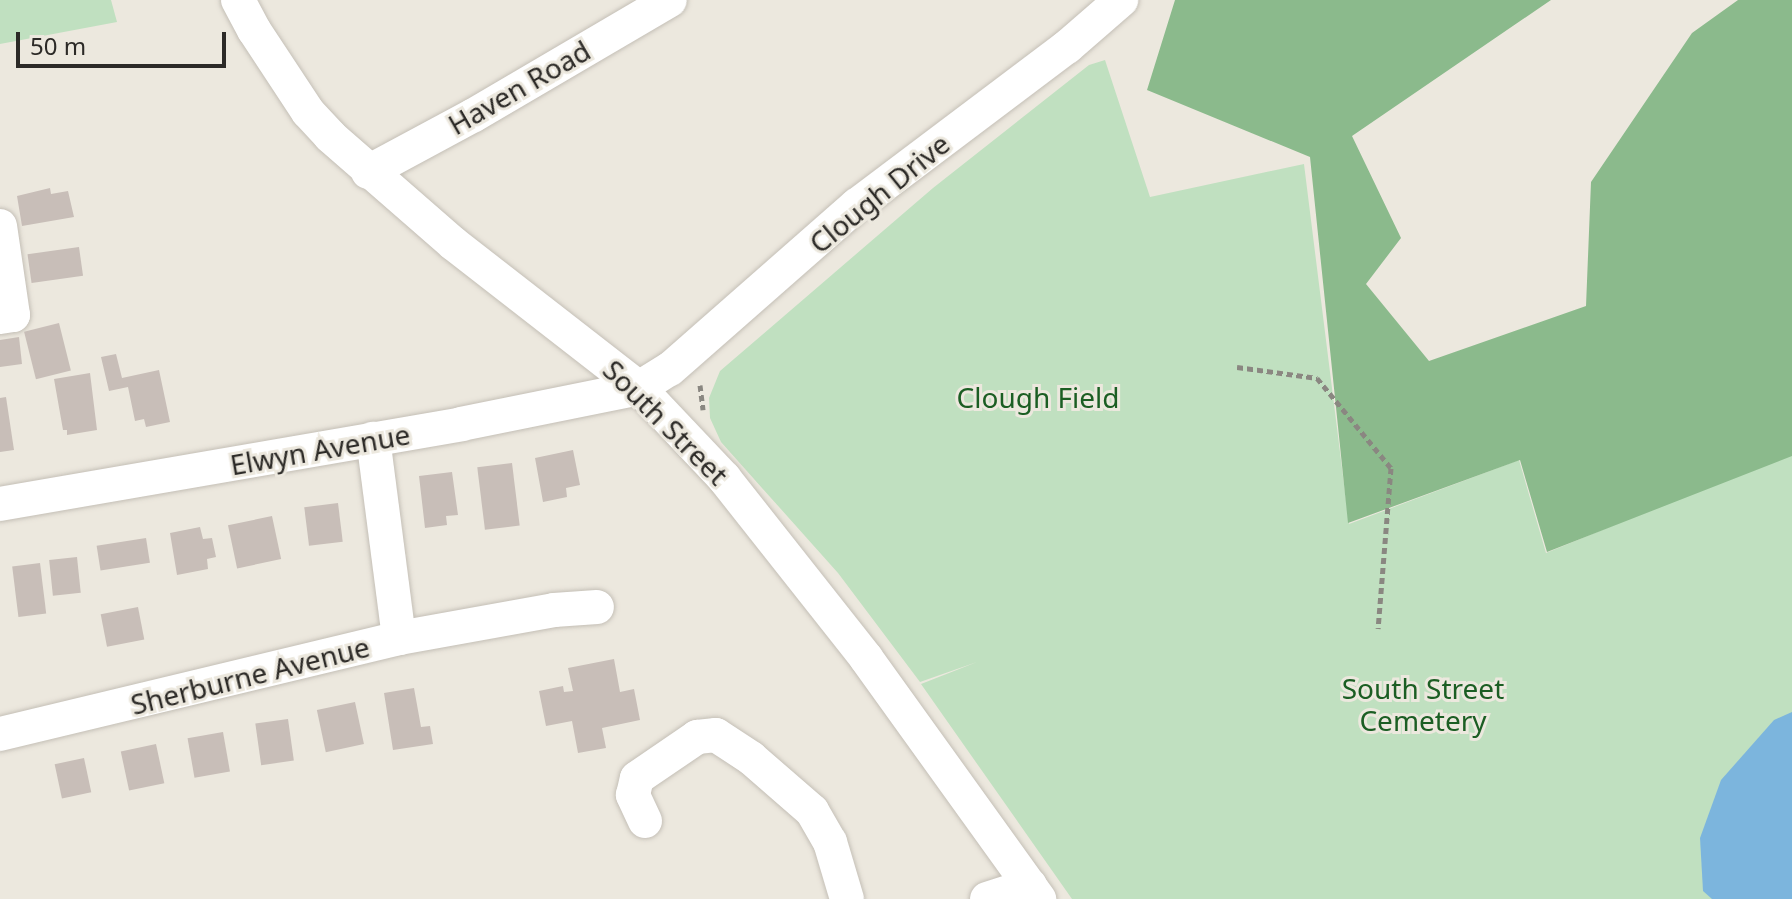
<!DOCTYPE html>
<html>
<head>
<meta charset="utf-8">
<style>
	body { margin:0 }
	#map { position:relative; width:1792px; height:899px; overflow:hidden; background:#ece8de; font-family:"Noto Sans",sans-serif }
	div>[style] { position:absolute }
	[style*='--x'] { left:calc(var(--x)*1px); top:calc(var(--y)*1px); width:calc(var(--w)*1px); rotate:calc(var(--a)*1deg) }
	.green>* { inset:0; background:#c0e0c0 }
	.forest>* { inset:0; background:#8bba8c }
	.water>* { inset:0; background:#7cb5dd }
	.building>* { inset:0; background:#c8beb8; transform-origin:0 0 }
	.path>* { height:5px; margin-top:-2.5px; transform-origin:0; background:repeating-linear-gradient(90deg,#8a8781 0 6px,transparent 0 10px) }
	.roads { filter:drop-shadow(0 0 2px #c4bfb6) drop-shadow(0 0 2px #c4bfb6) }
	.minor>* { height:34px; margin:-17px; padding:0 17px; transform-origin:17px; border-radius:17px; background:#fff }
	span { translate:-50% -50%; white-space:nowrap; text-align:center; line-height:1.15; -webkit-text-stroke:6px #ece8de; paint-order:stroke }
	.street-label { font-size:28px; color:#2c2a27 }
	.park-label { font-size:28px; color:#1b5e23 }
	.scale { position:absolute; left:16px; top:32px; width:210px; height:36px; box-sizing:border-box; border:4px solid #2c2a27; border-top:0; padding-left:10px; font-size:24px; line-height:28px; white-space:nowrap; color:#2c2a27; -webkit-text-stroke:6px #ece8de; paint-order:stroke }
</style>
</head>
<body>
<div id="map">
	<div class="green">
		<i style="clip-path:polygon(0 0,111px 0,117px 22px,0 44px)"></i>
		<i style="clip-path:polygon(1105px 60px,1150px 197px,1304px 164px,1349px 524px,1519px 460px,1546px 553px,1792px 452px,1792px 899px,1072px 899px,921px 684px,977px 662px,920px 682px,838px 573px,721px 442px,710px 418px,709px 398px,720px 371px,933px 188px,1089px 65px)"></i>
	</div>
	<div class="forest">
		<i style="clip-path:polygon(1175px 0,1551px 0,1352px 136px,1401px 238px,1366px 284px,1429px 361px,1586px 306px,1591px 182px,1692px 33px,1738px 0,1792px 0,1792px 456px,1547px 552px,1520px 460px,1348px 523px,1310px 157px,1147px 90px)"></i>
	</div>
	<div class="water">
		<i style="clip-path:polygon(1792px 712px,1792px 899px,1712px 899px,1703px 891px,1700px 838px,1721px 780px,1774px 720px)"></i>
	</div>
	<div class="building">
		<i style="clip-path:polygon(50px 188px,51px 194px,68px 191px,74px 217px,22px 226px,17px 196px)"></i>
		<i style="left:79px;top:247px;width:29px;height:52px;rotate:82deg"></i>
		<i style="left:59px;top:323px;width:49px;height:36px;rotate:76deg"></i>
		<i style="clip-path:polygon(19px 337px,22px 364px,0 367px,0 340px)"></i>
		<i style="clip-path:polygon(116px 354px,122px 378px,159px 370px,170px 422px,146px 427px,144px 419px,135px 421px,128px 387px,109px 391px,101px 357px)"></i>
		<i style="clip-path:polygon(90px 373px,97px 430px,67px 435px,67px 430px,63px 430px,54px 379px)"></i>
		<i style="clip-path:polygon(6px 397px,14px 450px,0 452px,0 398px)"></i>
		<i style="clip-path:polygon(573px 450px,580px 485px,566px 488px,567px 497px,543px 502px,535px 458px)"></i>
		<i style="left:512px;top:463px;width:63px;height:35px;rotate:83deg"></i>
		<i style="clip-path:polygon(452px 472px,458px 515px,446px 516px,447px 525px,425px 528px,419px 476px)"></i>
		<i style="left:338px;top:503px;width:39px;height:34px;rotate:83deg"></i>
		<i style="left:272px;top:516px;width:44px;height:45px;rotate:78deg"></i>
		<i style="clip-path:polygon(200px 527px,203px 539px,212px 538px,216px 557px,207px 559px,208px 569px,177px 575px,170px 533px)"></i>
		<i style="left:146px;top:538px;width:25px;height:50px;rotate:81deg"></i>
		<i style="left:77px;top:557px;width:36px;height:28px;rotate:84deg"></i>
		<i style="left:40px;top:563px;width:51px;height:28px;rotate:83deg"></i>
		<i style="left:138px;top:607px;width:33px;height:38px;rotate:79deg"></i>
		<i style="clip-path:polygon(614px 659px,620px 692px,634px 689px,640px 720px,602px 728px,606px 748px,578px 753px,572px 721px,546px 726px,539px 691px,563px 686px,564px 692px,573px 691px,568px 668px)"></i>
		<i style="clip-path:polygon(414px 688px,421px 727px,430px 726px,433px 744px,393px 750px,384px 693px)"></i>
		<i style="left:355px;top:702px;width:43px;height:39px;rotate:78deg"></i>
		<i style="left:288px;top:719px;width:42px;height:33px;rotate:82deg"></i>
		<i style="left:223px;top:732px;width:40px;height:36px;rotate:80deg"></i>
		<i style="left:156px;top:744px;width:40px;height:36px;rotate:78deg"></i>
		<i style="left:84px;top:758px;width:35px;height:30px;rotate:78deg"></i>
	</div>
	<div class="path">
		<i style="--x:1237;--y:367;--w:81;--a:7.8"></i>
		<i style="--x:1317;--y:378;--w:117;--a:50.6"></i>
		<i style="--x:1391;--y:468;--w:161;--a:94.6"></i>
		<i style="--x:700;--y:385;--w:25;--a:83"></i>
	</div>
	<div class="roads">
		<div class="minor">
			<i style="--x:238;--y:0;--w:34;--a:62"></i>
			<i style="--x:254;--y:30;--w:98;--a:56.6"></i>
			<i style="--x:308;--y:112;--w:33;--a:47"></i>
			<i style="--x:330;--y:136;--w:164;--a:41.1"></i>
			<i style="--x:454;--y:244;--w:234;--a:37.9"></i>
			<i style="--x:639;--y:388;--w:124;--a:46.6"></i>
			<i style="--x:724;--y:478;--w:229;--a:51.7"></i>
			<i style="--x:866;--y:658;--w:297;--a:54.3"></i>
			<i style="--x:368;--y:172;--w:120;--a:-28.3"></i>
			<i style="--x:474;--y:115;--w:227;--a:-30.4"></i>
			<i style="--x:0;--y:226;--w:90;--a:81.7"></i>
			<i style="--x:13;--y:315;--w:13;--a:171"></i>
			<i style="--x:0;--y:504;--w:468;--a:-9.8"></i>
			<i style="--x:461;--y:424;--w:182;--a:-11.4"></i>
			<i style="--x:639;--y:388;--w:36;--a:-32"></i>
			<i style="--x:670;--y:369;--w:249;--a:-41.3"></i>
			<i style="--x:857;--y:205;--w:263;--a:-37"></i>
			<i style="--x:1067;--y:47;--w:72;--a:-41"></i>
			<i style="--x:399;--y:638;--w:158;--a:-10.2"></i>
			<i style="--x:554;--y:610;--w:43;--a:-4"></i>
			<i style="--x:0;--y:734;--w:410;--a:-13.5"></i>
			<i style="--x:399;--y:638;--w:201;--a:-97.4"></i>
			<i style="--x:645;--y:821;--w:29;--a:-115"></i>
			<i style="--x:633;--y:795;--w:17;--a:-77"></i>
			<i style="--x:637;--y:778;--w:73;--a:-34.3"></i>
			<i style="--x:697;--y:737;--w:19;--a:-6"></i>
			<i style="--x:716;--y:735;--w:42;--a:33.3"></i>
			<i style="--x:751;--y:758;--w:81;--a:41"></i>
			<i style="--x:812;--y:811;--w:36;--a:60"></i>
			<i style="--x:830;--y:842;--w:59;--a:73.4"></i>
			<i style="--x:987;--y:899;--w:45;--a:-18"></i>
		</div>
	</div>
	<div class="street-label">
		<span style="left:519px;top:87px;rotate:-30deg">Haven Road</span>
		<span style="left:879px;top:193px;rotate:-39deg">Clough Drive</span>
		<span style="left:666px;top:422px;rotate:45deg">South Street</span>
		<span style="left:320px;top:449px;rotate:-10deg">Elwyn Avenue</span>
		<span style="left:250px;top:675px;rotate:-14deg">Sherburne Avenue</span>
	</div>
	<div class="park-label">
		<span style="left:1038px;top:397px">Clough Field</span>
		<span style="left:1423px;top:704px">South Street<br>Cemetery</span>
	</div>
	<div class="scale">50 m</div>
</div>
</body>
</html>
